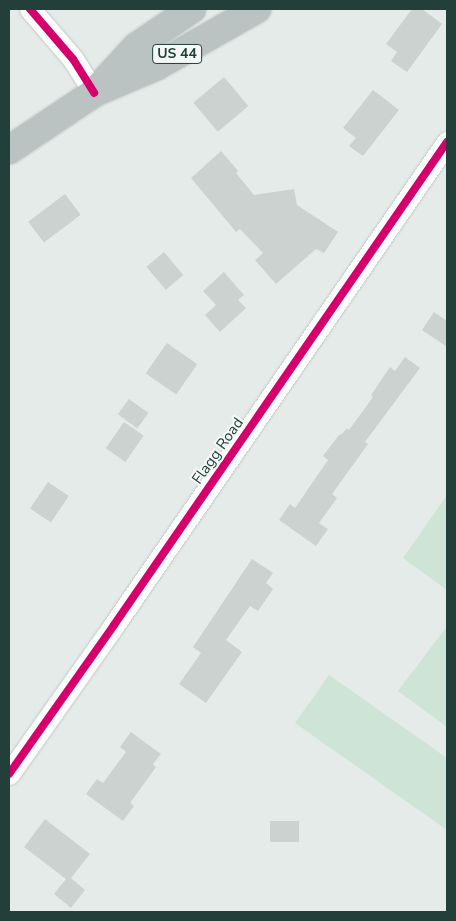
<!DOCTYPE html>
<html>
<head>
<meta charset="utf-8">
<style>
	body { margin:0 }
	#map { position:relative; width:456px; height:921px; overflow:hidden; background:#e5ebe9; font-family:"Nunito Sans",sans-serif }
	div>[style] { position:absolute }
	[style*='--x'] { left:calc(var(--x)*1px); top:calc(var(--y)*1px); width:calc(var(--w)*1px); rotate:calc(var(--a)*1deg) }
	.green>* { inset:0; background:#cee4d7 }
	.building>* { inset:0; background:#ccd2d0; transform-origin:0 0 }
	.roads { filter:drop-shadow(0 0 1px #c2c8c6) drop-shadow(0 0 1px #c2c8c6) }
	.minor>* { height:21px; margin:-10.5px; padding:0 10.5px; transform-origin:10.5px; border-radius:10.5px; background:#fbfcfc }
	.highway>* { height:28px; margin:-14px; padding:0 14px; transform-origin:14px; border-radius:14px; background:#bac3c2 }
	.cycleway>* { height:8px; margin:-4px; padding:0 4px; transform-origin:4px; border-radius:4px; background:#d6006c }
	span { translate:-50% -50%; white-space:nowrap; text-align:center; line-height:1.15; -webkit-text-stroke:4px #f4f9f7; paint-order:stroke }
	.shield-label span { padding:1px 4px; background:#f4f9f7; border:1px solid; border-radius:4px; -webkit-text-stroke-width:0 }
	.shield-label { font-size:14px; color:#223f3a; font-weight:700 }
	.street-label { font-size:15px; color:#223f3a }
	.frame { position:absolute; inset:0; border:10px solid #223f3a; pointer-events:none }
</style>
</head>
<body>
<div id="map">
	<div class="green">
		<i style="clip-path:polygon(447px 495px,447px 590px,403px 558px)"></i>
		<i style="clip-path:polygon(447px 626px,447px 727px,398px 691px)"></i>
		<i style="clip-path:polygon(329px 675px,447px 758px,447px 830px,295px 723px)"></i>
	</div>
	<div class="building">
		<i style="clip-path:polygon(412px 9px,422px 9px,442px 24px,407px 72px,391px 61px,397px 52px,386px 44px)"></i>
		<i style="left:224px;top:77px;width:38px;height:40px;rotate:50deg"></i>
		<i style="clip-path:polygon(373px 90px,399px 110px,363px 156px,349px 146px,356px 138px,343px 128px)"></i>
		<i style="clip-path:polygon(221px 151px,238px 171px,236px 173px,254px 195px,294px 189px,297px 205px,338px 232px,324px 253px,316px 249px,276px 284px,255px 260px,263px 253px,240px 229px,236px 232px,191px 178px)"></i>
		<i style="left:65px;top:194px;width:26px;height:46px;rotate:53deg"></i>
		<i style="left:164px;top:252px;width:30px;height:23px;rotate:50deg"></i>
		<i style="clip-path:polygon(224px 272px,244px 295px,238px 300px,246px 308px,220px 332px,205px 315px,216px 305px,203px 291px)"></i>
		<i style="clip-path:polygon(434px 312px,447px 321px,447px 347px,422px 330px)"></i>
		<i style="left:167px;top:343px;width:37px;height:37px;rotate:35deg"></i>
		<i style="clip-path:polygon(405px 357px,420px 368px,365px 442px,368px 444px,332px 494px,337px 498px,319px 523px,328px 529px,316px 546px,279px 520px,290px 504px,295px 508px,328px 460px,323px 456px,339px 435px,342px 434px,347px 428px,349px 430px,373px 397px,371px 395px,390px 367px,395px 371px)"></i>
		<i style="left:129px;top:399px;width:24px;height:19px;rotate:36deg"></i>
		<i style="left:124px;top:422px;width:24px;height:32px;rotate:35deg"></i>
		<i style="left:48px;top:482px;width:25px;height:32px;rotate:34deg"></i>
		<i style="clip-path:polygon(252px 559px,273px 573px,266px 583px,273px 589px,258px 611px,250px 606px,226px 640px,242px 652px,206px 703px,179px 684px,201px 653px,193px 647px)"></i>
		<i style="clip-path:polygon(131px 732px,161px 754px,153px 764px,156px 767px,130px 803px,134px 806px,123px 821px,86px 794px,97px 779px,103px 783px,126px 752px,120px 747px)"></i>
		<i style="clip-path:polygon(45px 819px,90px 854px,71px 878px,85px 890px,71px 908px,54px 894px,66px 879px,24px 847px)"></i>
		<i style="left:270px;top:821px;width:29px;height:21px"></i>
	</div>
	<div class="roads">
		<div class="minor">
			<i style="--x:30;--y:9;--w:66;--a:49.3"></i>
			<i style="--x:73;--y:59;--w:40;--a:58"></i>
			<i style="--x:9;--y:774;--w:182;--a:-54.8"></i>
			<i style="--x:114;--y:625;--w:587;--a:-55.42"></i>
		</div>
		<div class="highway">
			<i style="--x:100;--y:86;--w:54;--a:-47.2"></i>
			<i style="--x:137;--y:46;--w:66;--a:-33.9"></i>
			<i style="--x:9;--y:150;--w:102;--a:-33.8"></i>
			<i style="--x:94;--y:93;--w:69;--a:-23.2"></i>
			<i style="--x:157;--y:66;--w:115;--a:-29.7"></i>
		</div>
	</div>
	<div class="cycleway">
		<i style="--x:30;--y:9;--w:66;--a:49.3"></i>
		<i style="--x:73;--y:59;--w:40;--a:58"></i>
		<i style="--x:9;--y:774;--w:182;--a:-54.8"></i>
		<i style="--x:114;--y:625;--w:587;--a:-55.42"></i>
	</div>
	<div class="shield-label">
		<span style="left:177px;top:54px">US 44</span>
	</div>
	<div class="street-label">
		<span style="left:218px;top:451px;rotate:-55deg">Flagg Road</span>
	</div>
	<div class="frame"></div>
</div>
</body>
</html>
